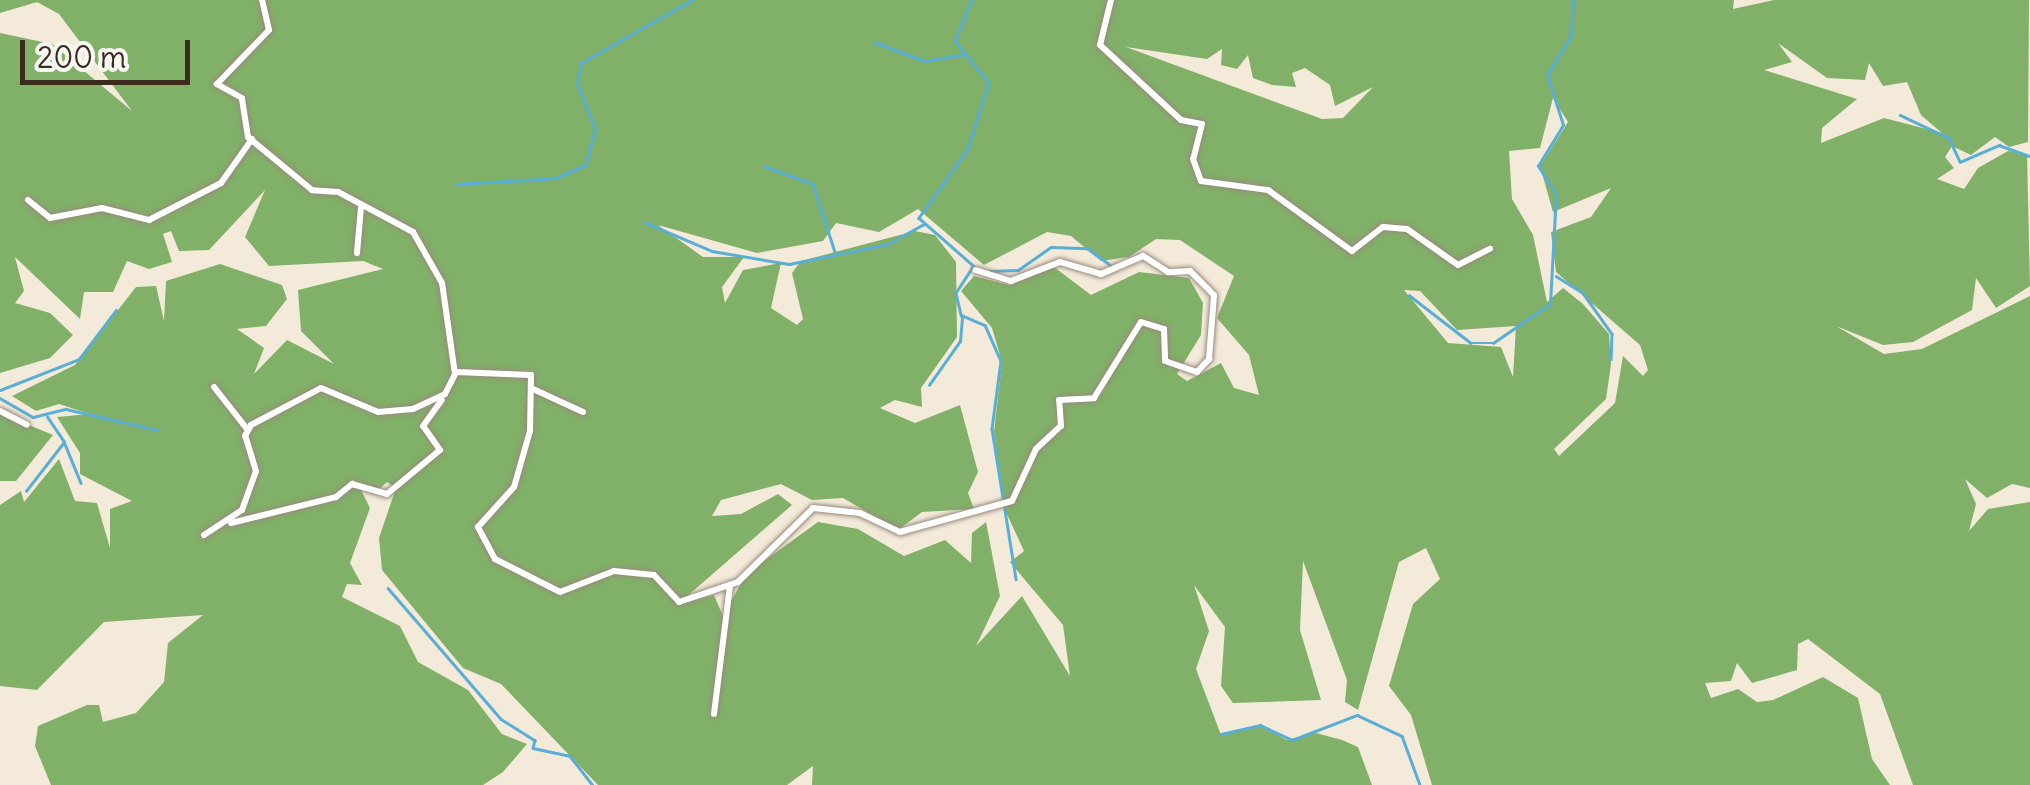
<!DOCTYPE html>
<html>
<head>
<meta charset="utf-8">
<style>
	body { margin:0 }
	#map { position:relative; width:2030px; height:785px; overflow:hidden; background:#f4eada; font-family:Delius,sans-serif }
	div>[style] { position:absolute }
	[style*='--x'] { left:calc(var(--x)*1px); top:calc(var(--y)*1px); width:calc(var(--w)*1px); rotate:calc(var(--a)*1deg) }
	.forest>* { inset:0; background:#81b068 }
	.stream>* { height:2.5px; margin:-1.25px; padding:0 1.25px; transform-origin:1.25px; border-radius:1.25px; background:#59aed5 }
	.roads { filter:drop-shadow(0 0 2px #988a7c) drop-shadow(0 0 2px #988a7c) }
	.street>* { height:6px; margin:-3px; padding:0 3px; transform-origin:3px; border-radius:3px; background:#fff }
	span { translate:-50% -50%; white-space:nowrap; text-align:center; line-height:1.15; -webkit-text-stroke:10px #f6f6f2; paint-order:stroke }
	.scale { position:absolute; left:20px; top:40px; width:170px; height:45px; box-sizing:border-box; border:5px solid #3b2a1e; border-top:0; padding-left:12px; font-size:30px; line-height:35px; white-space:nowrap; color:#3b2a1e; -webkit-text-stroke:8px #f6f6f2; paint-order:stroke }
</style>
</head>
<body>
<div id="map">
	<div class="forest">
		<i style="clip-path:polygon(evenodd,0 0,1734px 0,1733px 9px,1774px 0,2029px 0,2028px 142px,2009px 147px,1995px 137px,1971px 155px,1952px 146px,1945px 157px,1954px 168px,1937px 179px,1964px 189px,1978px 168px,2008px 151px,2027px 155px,2030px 286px,1996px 308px,1976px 278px,1972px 310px,1913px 342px,1883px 345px,1836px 326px,1884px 354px,1922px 349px,2030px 296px,2030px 488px,2012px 484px,1987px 498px,1965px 479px,1976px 504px,1969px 531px,1988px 509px,2030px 502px,2030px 785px,1913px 785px,1880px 694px,1808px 639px,1798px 644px,1797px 670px,1752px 683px,1737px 663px,1731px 681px,1705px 683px,1711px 698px,1738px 689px,1757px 702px,1773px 700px,1823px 677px,1858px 698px,1872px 759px,1890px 785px,1432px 785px,1411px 715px,1389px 686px,1413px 604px,1440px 579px,1426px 548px,1399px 562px,1358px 710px,1345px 702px,1347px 680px,1303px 561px,1300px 630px,1321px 700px,1233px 703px,1221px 686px,1225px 627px,1194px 585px,1209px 631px,1196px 669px,1221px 735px,1260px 726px,1287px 740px,1316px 733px,1342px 740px,1358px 747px,1372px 785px,812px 785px,813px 766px,787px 785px,598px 785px,501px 684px,463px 668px,382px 570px,379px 538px,396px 488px,387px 482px,374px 494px,361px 490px,370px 508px,350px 563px,362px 585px,347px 584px,342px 597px,400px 626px,418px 662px,468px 690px,502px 734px,527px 744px,503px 772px,483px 785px,51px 785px,35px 746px,38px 726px,87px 705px,99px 705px,103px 722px,136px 713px,164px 682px,168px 643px,203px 615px,104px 622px,37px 690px,0 686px,0 505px,21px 491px,24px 502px,59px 459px,75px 501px,97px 503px,110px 548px,110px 509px,132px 501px,80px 474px,80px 453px,57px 417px,90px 414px,59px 404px,36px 411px,12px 396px,75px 365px,136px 287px,156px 286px,164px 321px,166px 281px,220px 264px,282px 285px,287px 299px,266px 326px,237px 329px,264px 348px,254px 374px,287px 340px,334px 364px,301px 331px,298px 290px,383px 269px,363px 261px,269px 266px,245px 237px,265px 190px,209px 250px,179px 251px,171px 231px,163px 234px,172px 262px,149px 269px,127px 261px,113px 292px,84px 292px,80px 319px,15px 257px,24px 291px,15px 303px,50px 313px,73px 335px,50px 358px,0 373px,0 33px,52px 44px,132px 111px,59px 14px,37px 2px,0 13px,0 0,1778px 43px,1827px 78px,1865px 80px,1869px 63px,1883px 86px,1907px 82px,1921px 115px,1942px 133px,1884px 118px,1821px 143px,1822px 128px,1857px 99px,1764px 70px,1792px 62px,1778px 43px,0 0,1126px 47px,1207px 59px,1222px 49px,1221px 65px,1237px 69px,1248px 55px,1253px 78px,1272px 85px,1296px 87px,1292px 73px,1305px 68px,1330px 85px,1335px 106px,1373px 87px,1343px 118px,1322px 119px,1126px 47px,0 0,1553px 98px,1568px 122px,1540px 166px,1553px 212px,1611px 188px,1591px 217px,1551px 232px,1556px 272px,1640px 345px,1648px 370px,1643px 376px,1623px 356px,1615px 403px,1559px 456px,1554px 449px,1606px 399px,1611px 364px,1609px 334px,1583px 304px,1563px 288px,1547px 302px,1533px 235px,1512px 199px,1509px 151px,1540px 148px,1553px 98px,0 0,918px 209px,984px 265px,1047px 232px,1071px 236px,1101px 261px,1129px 257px,1156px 239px,1180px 240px,1234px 276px,1217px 318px,1249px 355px,1259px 395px,1234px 388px,1221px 363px,1187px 381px,1177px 374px,1201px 335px,1203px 303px,1189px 278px,1139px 272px,1091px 295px,1054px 267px,1009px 285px,974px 276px,961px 291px,992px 328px,1002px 362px,994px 432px,1005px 510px,1024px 551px,1010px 562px,1063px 625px,1070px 676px,1022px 596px,976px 646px,1000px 596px,986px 522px,972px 533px,971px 563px,945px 540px,904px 556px,858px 529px,818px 522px,746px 574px,723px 616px,714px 595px,677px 605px,792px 505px,778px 494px,741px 514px,712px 516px,721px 500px,781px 484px,812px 500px,843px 498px,898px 530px,922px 512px,974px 509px,968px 493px,978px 472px,960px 405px,915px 423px,880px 408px,895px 400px,922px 407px,921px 388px,957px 337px,956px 262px,935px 235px,915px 231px,801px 261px,792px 273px,803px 319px,797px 325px,771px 308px,781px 263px,743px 270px,725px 303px,722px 287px,744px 257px,703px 257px,658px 225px,757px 253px,823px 241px,836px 223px,879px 232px,918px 209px,0 0,1404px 290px,1420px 291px,1457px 330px,1516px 326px,1513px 377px,1501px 347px,1448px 343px,1404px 290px)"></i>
		<i style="clip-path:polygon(0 413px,53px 435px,16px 481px,0 481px)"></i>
	</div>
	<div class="stream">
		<i style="--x:972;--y:0;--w:44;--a:112.5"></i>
		<i style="--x:955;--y:41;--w:54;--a:51"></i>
		<i style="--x:989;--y:83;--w:69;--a:107.7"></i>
		<i style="--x:968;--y:149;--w:85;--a:125.4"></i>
		<i style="--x:919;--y:218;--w:74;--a:41.2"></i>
		<i style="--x:874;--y:42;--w:54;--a:20.4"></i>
		<i style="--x:925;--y:61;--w:42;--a:-9.7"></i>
		<i style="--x:1900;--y:115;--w:54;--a:25.1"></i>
		<i style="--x:1949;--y:138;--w:26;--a:65"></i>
		<i style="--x:1960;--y:162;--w:43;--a:-23.6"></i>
		<i style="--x:1999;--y:145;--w:33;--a:20"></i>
		<i style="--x:764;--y:166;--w:52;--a:20.2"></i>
		<i style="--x:813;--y:184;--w:71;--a:72.1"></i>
		<i style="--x:457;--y:184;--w:99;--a:-3.5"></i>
		<i style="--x:556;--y:178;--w:32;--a:-24"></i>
		<i style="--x:585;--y:165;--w:36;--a:-74"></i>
		<i style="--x:595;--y:130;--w:49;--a:-111.4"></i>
		<i style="--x:577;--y:84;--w:21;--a:-79"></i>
		<i style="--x:581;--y:63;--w:128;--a:-29.6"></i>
		<i style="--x:644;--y:222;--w:74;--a:23.1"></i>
		<i style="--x:712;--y:251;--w:78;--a:9.6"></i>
		<i style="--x:789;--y:264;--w:101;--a:-11.4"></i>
		<i style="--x:888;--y:244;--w:41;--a:-29.1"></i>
		<i style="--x:973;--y:267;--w:31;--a:123"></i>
		<i style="--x:956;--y:293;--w:23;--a:77"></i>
		<i style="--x:961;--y:315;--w:26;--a:23"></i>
		<i style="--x:985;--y:325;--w:39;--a:66"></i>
		<i style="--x:1001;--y:361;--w:69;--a:97.5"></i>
		<i style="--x:992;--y:429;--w:152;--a:80.9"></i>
		<i style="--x:988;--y:271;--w:30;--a:-2"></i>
		<i style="--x:1018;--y:270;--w:40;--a:-34.9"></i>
		<i style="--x:1051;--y:247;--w:36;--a:2"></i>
		<i style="--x:1087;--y:248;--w:31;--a:36"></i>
		<i style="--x:1556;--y:276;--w:32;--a:32"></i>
		<i style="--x:1583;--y:293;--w:50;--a:54.7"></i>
		<i style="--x:1612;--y:334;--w:25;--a:92"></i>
		<i style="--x:1409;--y:295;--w:78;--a:37.7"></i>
		<i style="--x:1471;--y:343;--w:22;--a:0"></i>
		<i style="--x:1493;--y:343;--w:69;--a:-34.4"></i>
		<i style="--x:1550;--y:304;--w:110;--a:-86.9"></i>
		<i style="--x:1556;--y:194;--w:33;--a:-123"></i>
		<i style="--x:1538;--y:166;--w:48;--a:-58.6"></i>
		<i style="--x:1563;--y:125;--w:52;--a:-107.7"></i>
		<i style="--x:1547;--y:75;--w:46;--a:-58.4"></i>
		<i style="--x:1571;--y:36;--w:36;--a:-87"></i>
		<i style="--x:929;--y:385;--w:54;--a:-54.8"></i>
		<i style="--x:960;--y:341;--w:25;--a:-85"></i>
		<i style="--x:0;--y:390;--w:85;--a:-21.4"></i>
		<i style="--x:79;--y:359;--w:61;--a:-52.9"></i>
		<i style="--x:0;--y:398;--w:38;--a:30"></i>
		<i style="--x:33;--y:417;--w:34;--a:-14"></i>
		<i style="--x:66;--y:409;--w:94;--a:12.9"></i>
		<i style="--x:65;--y:444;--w:42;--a:67.7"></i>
		<i style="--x:26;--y:491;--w:62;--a:-52.2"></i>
		<i style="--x:64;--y:442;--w:30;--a:-124"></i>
		<i style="--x:388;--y:588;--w:173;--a:49.2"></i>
		<i style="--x:501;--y:719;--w:40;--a:32"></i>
		<i style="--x:535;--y:740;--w:8;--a:104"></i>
		<i style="--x:533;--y:748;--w:38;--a:12"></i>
		<i style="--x:570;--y:756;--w:37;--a:52"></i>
		<i style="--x:1221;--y:734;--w:40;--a:-13"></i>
		<i style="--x:1260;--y:725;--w:35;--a:25"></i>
		<i style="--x:1292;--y:740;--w:70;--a:-21"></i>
		<i style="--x:1357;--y:715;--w:50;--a:25"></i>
		<i style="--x:1402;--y:736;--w:52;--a:69.8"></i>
	</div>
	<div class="roads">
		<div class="street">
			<i style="--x:1111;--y:0;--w:46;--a:103.7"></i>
			<i style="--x:1100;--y:45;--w:110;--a:42.8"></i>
			<i style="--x:1181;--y:120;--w:21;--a:11"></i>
			<i style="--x:1202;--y:124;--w:36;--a:104"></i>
			<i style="--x:1193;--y:159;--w:23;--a:70"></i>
			<i style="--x:1201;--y:181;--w:68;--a:7.7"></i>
			<i style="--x:1268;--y:190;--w:104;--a:36"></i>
			<i style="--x:1352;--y:251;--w:39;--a:-38"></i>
			<i style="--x:1383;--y:227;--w:24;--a:5"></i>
			<i style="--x:1407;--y:229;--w:62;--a:35.2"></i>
			<i style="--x:1458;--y:265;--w:36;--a:-27"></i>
			<i style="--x:28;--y:200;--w:28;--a:39"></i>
			<i style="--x:50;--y:218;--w:53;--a:-10.9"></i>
			<i style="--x:102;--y:208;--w:49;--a:14.3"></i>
			<i style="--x:149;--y:220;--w:81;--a:-27.2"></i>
			<i style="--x:221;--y:183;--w:54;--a:-54.8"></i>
			<i style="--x:357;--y:253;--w:46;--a:-85"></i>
			<i style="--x:456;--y:372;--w:75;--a:2.3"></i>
			<i style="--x:531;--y:375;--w:56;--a:91"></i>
			<i style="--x:530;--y:431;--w:58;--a:105.9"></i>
			<i style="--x:514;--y:487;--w:54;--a:132"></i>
			<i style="--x:478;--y:527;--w:36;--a:62"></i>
			<i style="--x:495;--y:559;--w:73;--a:26.9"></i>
			<i style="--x:560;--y:592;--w:58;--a:-21.3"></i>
			<i style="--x:614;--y:571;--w:40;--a:5.7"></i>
			<i style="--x:654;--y:575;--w:37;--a:47"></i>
			<i style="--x:679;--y:602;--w:62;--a:-18.7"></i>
			<i style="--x:738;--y:582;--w:105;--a:-44.6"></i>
			<i style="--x:813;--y:508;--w:47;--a:6.1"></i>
			<i style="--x:860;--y:513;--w:44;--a:25.4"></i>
			<i style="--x:900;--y:532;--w:116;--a:-15.5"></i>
			<i style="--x:1012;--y:501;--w:57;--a:-65.2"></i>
			<i style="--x:1036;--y:449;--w:34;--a:-43"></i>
			<i style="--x:1061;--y:426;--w:26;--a:-94"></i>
			<i style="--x:1059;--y:400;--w:35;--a:-3"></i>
			<i style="--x:1094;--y:398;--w:89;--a:-58.3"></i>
			<i style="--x:1141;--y:322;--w:24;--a:17"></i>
			<i style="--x:1164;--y:329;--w:32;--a:88"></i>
			<i style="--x:1165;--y:361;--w:34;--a:19"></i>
			<i style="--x:1197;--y:372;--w:18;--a:-47"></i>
			<i style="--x:1209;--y:359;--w:64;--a:-85.5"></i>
			<i style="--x:1214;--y:295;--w:34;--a:-135"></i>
			<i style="--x:1190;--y:271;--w:22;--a:177"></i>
			<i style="--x:1168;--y:272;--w:30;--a:-147"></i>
			<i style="--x:1143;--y:256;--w:46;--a:156.8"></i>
			<i style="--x:1101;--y:274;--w:43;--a:-163.7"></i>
			<i style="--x:1060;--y:262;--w:53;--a:158.8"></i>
			<i style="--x:1011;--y:281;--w:37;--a:-163"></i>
			<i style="--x:214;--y:387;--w:53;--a:51.8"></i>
			<i style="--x:533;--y:389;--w:55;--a:24.7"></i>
			<i style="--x:0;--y:411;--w:30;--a:27"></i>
			<i style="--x:231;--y:523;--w:108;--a:-13.9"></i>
			<i style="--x:336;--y:497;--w:21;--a:-39"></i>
			<i style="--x:352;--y:484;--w:36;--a:16"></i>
			<i style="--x:387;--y:494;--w:69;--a:-39.7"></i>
			<i style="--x:440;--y:450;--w:29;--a:-125"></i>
			<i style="--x:423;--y:426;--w:32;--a:-54"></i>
			<i style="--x:204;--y:535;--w:45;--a:-33.3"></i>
			<i style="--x:242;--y:510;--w:41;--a:-70.3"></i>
			<i style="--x:256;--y:471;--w:37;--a:-107"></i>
			<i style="--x:245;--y:436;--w:13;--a:-61"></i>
			<i style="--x:251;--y:425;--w:79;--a:-27.9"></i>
			<i style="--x:321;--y:388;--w:62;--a:22.8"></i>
			<i style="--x:378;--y:412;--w:35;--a:-5"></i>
			<i style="--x:413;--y:409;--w:35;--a:-25"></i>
			<i style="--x:445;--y:394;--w:22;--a:-63"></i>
			<i style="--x:455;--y:374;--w:92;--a:-98.1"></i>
			<i style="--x:442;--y:283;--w:59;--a:-119.6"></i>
			<i style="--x:413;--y:232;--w:85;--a:-151.9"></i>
			<i style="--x:338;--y:192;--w:26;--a:-176"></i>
			<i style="--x:312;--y:190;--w:83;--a:-140.4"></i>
			<i style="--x:248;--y:137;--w:39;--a:-99"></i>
			<i style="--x:242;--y:98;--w:29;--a:-151"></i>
			<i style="--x:217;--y:84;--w:75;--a:-46.1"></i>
			<i style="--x:269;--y:30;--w:31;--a:-103"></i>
			<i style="--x:714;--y:714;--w:130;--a:-82.9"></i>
		</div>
	</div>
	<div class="scale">200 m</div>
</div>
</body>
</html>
